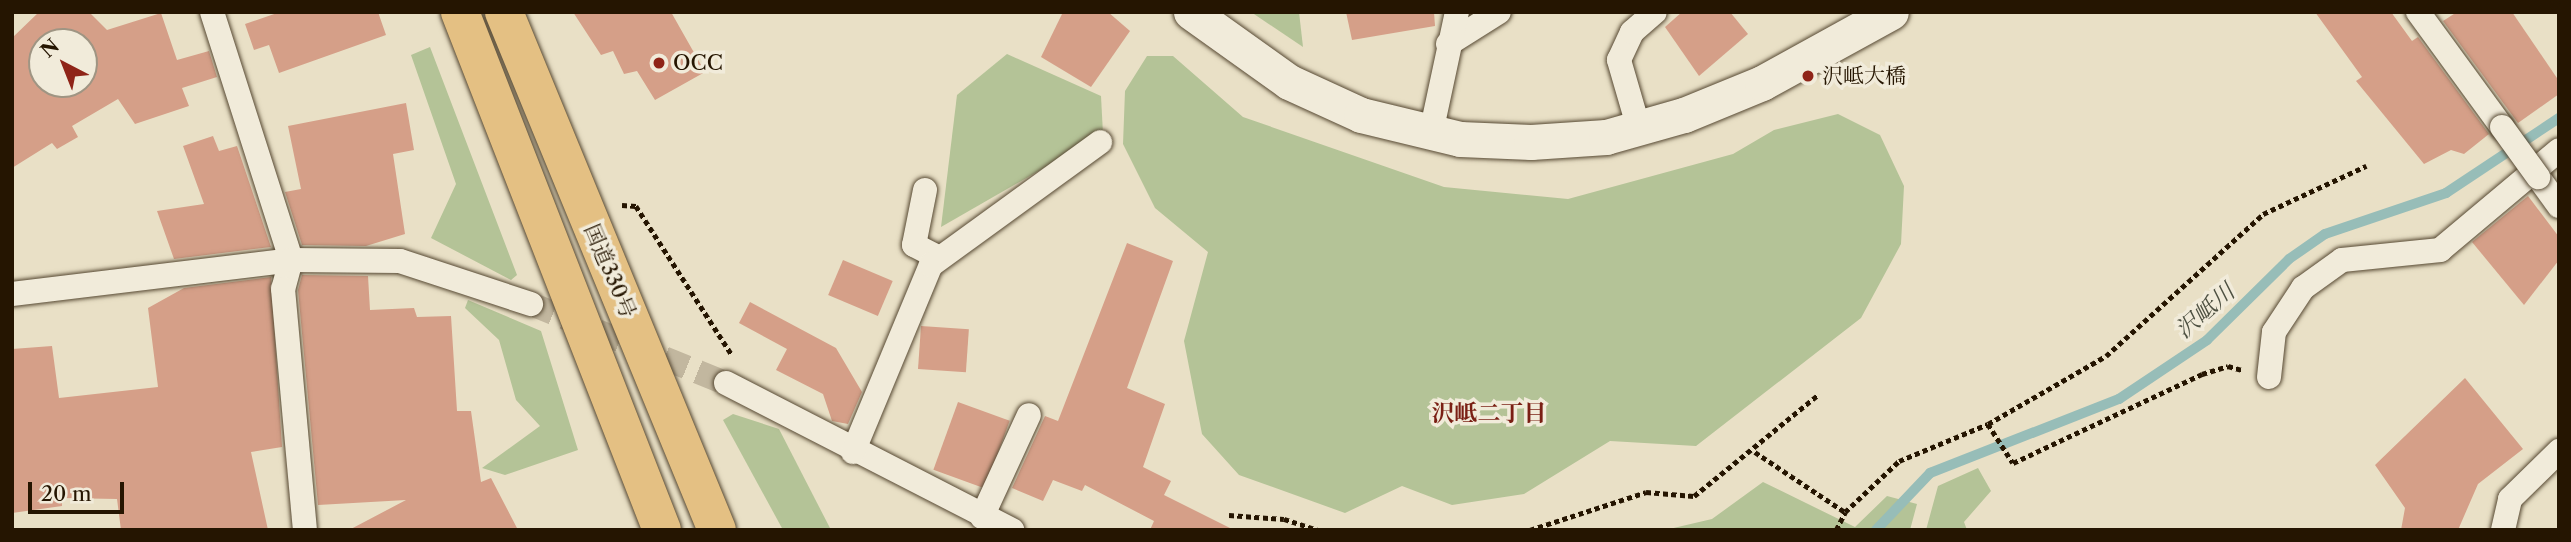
<!DOCTYPE html>
<html>
<head>
<meta charset="utf-8">
<style>
	body { margin:0 }
	#map { position:relative; width:2571px; height:542px; overflow:hidden; background:#e9e0c6; font-family:"Libre Caslon Text","Noto Serif JP",serif }
	div>[style] { position:absolute }
	[style*='--x'] { left:calc(var(--x)*1px); top:calc(var(--y)*1px); width:calc(var(--w)*1px); rotate:calc(var(--a)*1deg) }
	.green>* { inset:0; background:#b4c397 }
	.stream>* { height:10px; margin:-5px; padding:0 5px; transform-origin:5px; border-radius:5px; background:#97bdb8 }
	.building>* { inset:0; background:#d59f88; transform-origin:0 0 }
	.street-tunnel>* { height:24px; margin-top:-12px; transform-origin:0; background:repeating-linear-gradient(90deg,#c2b79f 0 24px,transparent 0 36px) }
	.path>* { height:4.5px; margin-top:-2.25px; transform-origin:0; background:repeating-linear-gradient(90deg,#251501 0 5px,transparent 0 8.5px) }
	.roads { filter:drop-shadow(0 0 2px #564832) drop-shadow(0 0 2px #564832) }
	.street>* { height:24px; margin:-12px; padding:0 12px; transform-origin:12px; border-radius:12px; background:#f1ebda }
	.secondary>* { height:35px; margin:-17.5px; padding:0 17.5px; transform-origin:17.5px; border-radius:17.5px; background:#f1ebda }
	.highway>* { height:38px; margin:-19px; padding:0 19px; transform-origin:19px; border-radius:19px; background:#e4c083 }
	.bridges { filter:drop-shadow(0 0 2px #564832) drop-shadow(0 0 2px #564832) }
	.street-bridge>* { height:24px; margin:-12px; padding:0 12px; transform-origin:12px; border-radius:12px; background:#f1ebda }
	.dots>* { width:19px; height:19px; translate:-50% -50%; box-sizing:border-box; border:4px solid #f1ebda; border-radius:50% }
	span { translate:-50% -50%; white-space:nowrap; text-align:center; line-height:1.15; -webkit-text-stroke:7px #f1ebda; paint-order:stroke }
	.poi-label { font-size:21px; color:#251501 }
	.left { translate:0 -50%; text-align:left }
	.street-label { font-size:21px; color:#251501 }
	.water-label { font-size:23px; color:#4d5041; font-style:italic }
	.neighbourhood-label { font-size:23px; color:#7a1f14; font-weight:700 }
	.frame { position:absolute; inset:0; border:14px solid #251501; pointer-events:none }
	.north { position:absolute; left:28px; top:28px; width:70px; height:70px; box-sizing:border-box; background:#f1ebda; border:2px solid #9f9583; border-radius:50%; rotate:318deg; font-size:19px; font-weight:700; line-height:28px; text-align:center; color:#251501 }
	.north::after { content:''; display:block; margin:auto; width:24px; height:32px; background:#8f2418; clip-path:polygon(50% 0,100% 100%,50% 72%,0 100%) }
	.scale { position:absolute; left:28px; top:482px; width:96px; height:32px; box-sizing:border-box; border:4px solid #251501; border-top:0; padding-left:9px; font-size:21px; line-height:24px; white-space:nowrap; color:#251501; -webkit-text-stroke:5px #f1ebda; paint-order:stroke }
</style>
</head>
<body>
<div id="map">
	<div class="green">
		<i style="clip-path:polygon(1251px 12px,1299px 12px,1303px 47px)"></i>
		<i style="clip-path:polygon(430px 47px,517px 275px,511px 280px,431px 238px,456px 184px,411px 55px)"></i>
		<i style="clip-path:polygon(1007px 54px,1101px 96px,1103px 134px,941px 227px,957px 95px)"></i>
		<i style="clip-path:polygon(1147px 56px,1173px 56px,1243px 117px,1444px 187px,1568px 199px,1733px 154px,1774px 130px,1838px 114px,1880px 135px,1904px 186px,1901px 244px,1861px 318px,1696px 446px,1610px 441px,1524px 494px,1452px 505px,1402px 486px,1345px 513px,1239px 475px,1202px 434px,1184px 341px,1208px 252px,1155px 208px,1123px 144px,1125px 91px)"></i>
		<i style="clip-path:polygon(468px 300px,541px 331px,578px 450px,505px 475px,482px 468px,540px 426px,516px 400px,499px 340px,465px 308px)"></i>
		<i style="clip-path:polygon(733px 414px,779px 429px,831px 530px,783px 530px,723px 420px)"></i>
		<i style="clip-path:polygon(1978px 468px,1991px 491px,1964px 522px,1967px 530px,1926px 530px,1938px 486px)"></i>
		<i style="clip-path:polygon(1763px 482px,1855px 527px,1887px 496px,1917px 504px,1910px 530px,1665px 530px,1712px 519px)"></i>
	</div>
	<div class="stream">
		<i style="--x:1876;--y:530;--w:79;--a:-46.5"></i>
		<i style="--x:1930;--y:473;--w:203;--a:-21.4"></i>
		<i style="--x:2119;--y:399;--w:106;--a:-33.8"></i>
		<i style="--x:2207;--y:340;--w:115;--a:-44.6"></i>
		<i style="--x:2289;--y:259;--w:44;--a:-34.8"></i>
		<i style="--x:2325;--y:234;--w:128;--a:-18.7"></i>
		<i style="--x:2446;--y:193;--w:136;--a:-33.6"></i>
	</div>
	<div class="building">
		<i style="clip-path:polygon(evenodd,39px 12px,89px 12px,107px 30px,161px 13px,177px 60px,209px 51px,217px 77px,182px 88px,189px 106px,135px 124px,118px 99px,72px 126px,78px 137px,57px 149px,52px 143px,12px 168px,12px 38px,39px 12px,42px 42px,84px 42px,84px 84px,42px 84px,42px 42px)"></i>
		<i style="clip-path:polygon(280px 12px,378px 12px,386px 35px,279px 73px,269px 45px,254px 50px,245px 24px)"></i>
		<i style="clip-path:polygon(573px 12px,671px 12px,705px 72px,655px 100px,637px 71px,624px 74px,613px 51px,601px 55px)"></i>
		<i style="clip-path:polygon(1063px 12px,1108px 12px,1130px 31px,1091px 87px,1041px 57px)"></i>
		<i style="clip-path:polygon(1346px 12px,1434px 12px,1435px 26px,1352px 40px)"></i>
		<i style="clip-path:polygon(1682px 12px,1730px 12px,1748px 34px,1699px 76px,1665px 27px)"></i>
		<i style="clip-path:polygon(2315px 12px,2391px 12px,2412px 41px,2418px 37px,2489px 134px,2464px 154px,2451px 150px,2424px 164px,2356px 81px,2362px 77px)"></i>
		<i style="clip-path:polygon(2457px 12px,2512px 12px,2559px 81px,2559px 94px,2518px 123px,2443px 21px)"></i>
		<i style="clip-path:polygon(406px 103px,414px 150px,393px 154px,405px 234px,366px 246px,302px 245px,285px 192px,301px 189px,288px 126px)"></i>
		<i style="clip-path:polygon(213px 136px,219px 151px,237px 146px,271px 247px,174px 259px,157px 211px,204px 204px,183px 146px)"></i>
		<i style="clip-path:polygon(2528px 196px,2559px 237px,2559px 260px,2524px 305px,2472px 242px)"></i>
		<i style="clip-path:polygon(1127px 243px,1173px 261px,1127px 388px,1165px 404px,1143px 467px,1171px 481px,1164px 495px,1234px 530px,1150px 530px,1154px 521px,1085px 485px,1082px 491px,1053px 480px,1043px 501px,1012px 488px,1045px 416px,1058px 421px)"></i>
		<i style="left:843px;top:260px;width:54px;height:38px;rotate:23deg"></i>
		<i style="clip-path:polygon(302px 275px,368px 276px,370px 310px,414px 308px,417px 317px,451px 316px,457px 411px,471px 411px,481px 482px,491px 478px,518px 530px,349px 530px,406px 500px,318px 505px,298px 290px)"></i>
		<i style="clip-path:polygon(271px 277px,282px 447px,251px 452px,268px 530px,121px 530px,117px 499px,62px 498px,62px 506px,12px 513px,12px 349px,52px 346px,59px 398px,158px 387px,148px 308px,184px 288px)"></i>
		<i style="clip-path:polygon(750px 302px,836px 348px,862px 392px,848px 424px,832px 421px,823px 394px,776px 370px,787px 349px,739px 323px)"></i>
		<i style="left:921px;top:326px;width:48px;height:43px;rotate:4deg"></i>
		<i style="clip-path:polygon(2465px 378px,2523px 449px,2478px 484px,2458px 530px,2401px 530px,2405px 508px,2375px 465px)"></i>
		<i style="left:958px;top:402px;width:55px;height:72px;rotate:20deg"></i>
	</div>
	<div class="street-tunnel">
		<i style="--x:531;--y:304;--w:210;--a:22.1"></i>
	</div>
	<div class="path">
		<i style="--x:622;--y:205;--w:14;--a:4"></i>
		<i style="--x:636;--y:206;--w:177;--a:57.2"></i>
		<i style="--x:1988;--y:424;--w:46;--a:57.3"></i>
		<i style="--x:2013;--y:463;--w:209;--a:-25.2"></i>
		<i style="--x:2202;--y:374;--w:27;--a:-17"></i>
		<i style="--x:2228;--y:366;--w:15;--a:16"></i>
		<i style="--x:1755;--y:452;--w:108;--a:33.7"></i>
		<i style="--x:1229;--y:515;--w:55;--a:4.2"></i>
		<i style="--x:1284;--y:519;--w:36;--a:18"></i>
		<i style="--x:1530;--y:530;--w:122;--a:-18.1"></i>
		<i style="--x:1646;--y:492;--w:48;--a:4.8"></i>
		<i style="--x:1694;--y:496;--w:161;--a:-39.2"></i>
		<i style="--x:1836;--y:530;--w:20;--a:-63"></i>
		<i style="--x:1845;--y:512;--w:74;--a:-43.4"></i>
		<i style="--x:1899;--y:461;--w:96;--a:-22.6"></i>
		<i style="--x:1988;--y:424;--w:136;--a:-30"></i>
		<i style="--x:2106;--y:356;--w:212;--a:-42.1"></i>
		<i style="--x:2263;--y:214;--w:114;--a:-25"></i>
	</div>
	<div class="roads">
		<div class="street">
			<i style="--x:212;--y:12;--w:260;--a:72.3"></i>
			<i style="--x:291;--y:260;--w:30;--a:105"></i>
			<i style="--x:283;--y:289;--w:242;--a:84.8"></i>
			<i style="--x:2418;--y:12;--w:142;--a:53.9"></i>
			<i style="--x:1448;--y:44;--w:60;--a:-32.1"></i>
			<i style="--x:1639;--y:129;--w:72;--a:-106.2"></i>
			<i style="--x:1619;--y:60;--w:31;--a:-65"></i>
			<i style="--x:1632;--y:32;--w:30;--a:-41"></i>
			<i style="--x:1431;--y:133;--w:124;--a:-77.9"></i>
			<i style="--x:2538;--y:177;--w:36;--a:54"></i>
			<i style="--x:925;--y:190;--w:56;--a:101.3"></i>
			<i style="--x:914;--y:245;--w:28;--a:27"></i>
			<i style="--x:12;--y:294;--w:281;--a:-6.9"></i>
			<i style="--x:291;--y:260;--w:109;--a:0.5"></i>
			<i style="--x:400;--y:261;--w:138;--a:18.2"></i>
			<i style="--x:2269;--y:377;--w:45;--a:-83.7"></i>
			<i style="--x:2274;--y:332;--w:53;--a:-56.6"></i>
			<i style="--x:2303;--y:288;--w:48;--a:-35.7"></i>
			<i style="--x:2342;--y:260;--w:99;--a:-5.8"></i>
			<i style="--x:2440;--y:250;--w:155;--a:-40"></i>
			<i style="--x:726;--y:383;--w:322;--a:27.2"></i>
			<i style="--x:853;--y:452;--w:203;--a:-67.4"></i>
			<i style="--x:931;--y:265;--w:209;--a:-36"></i>
			<i style="--x:982;--y:517;--w:112;--a:-65.3"></i>
			<i style="--x:2503;--y:530;--w:32;--a:-77"></i>
			<i style="--x:2510;--y:499;--w:69;--a:-44.4"></i>
		</div>
		<div class="secondary">
			<i style="--x:1191;--y:12;--w:120;--a:35.5"></i>
			<i style="--x:1289;--y:82;--w:79;--a:24.6"></i>
			<i style="--x:1361;--y:115;--w:102;--a:13.6"></i>
			<i style="--x:1460;--y:139;--w:71;--a:2.4"></i>
			<i style="--x:1531;--y:142;--w:75;--a:-3.8"></i>
			<i style="--x:1606;--y:137;--w:81;--a:-15.8"></i>
			<i style="--x:1684;--y:115;--w:84;--a:-22.3"></i>
			<i style="--x:1762;--y:83;--w:147;--a:-28.8"></i>
		</div>
		<div class="highway">
			<i style="--x:460;--y:12;--w:556;--a:68.7"></i>
			<i style="--x:504;--y:12;--w:560;--a:67.65"></i>
		</div>
	</div>
	<div class="bridges">
		<div class="street-bridge">
			<i style="--x:2502;--y:127;--w:62;--a:54.2"></i>
		</div>
	</div>
	<div class="dots">
		<i style="left:659px;top:63px;background:#8f2418"></i>
		<i style="left:1808px;top:76px;background:#8f2418"></i>
	</div>
	<div class="poi-label">
		<span class="left" style="left:673px;top:63px">OCC</span>
		<span class="left" style="left:1822px;top:76px">沢岻大橋</span>
	</div>
	<div class="street-label">
		<span style="left:610px;top:271px;rotate:67deg">国道330号</span>
	</div>
	<div class="water-label">
		<span style="left:2205px;top:311px;rotate:-41deg">沢岻川</span>
	</div>
	<div class="neighbourhood-label">
		<span style="left:1489px;top:413px">沢岻二丁目</span>
	</div>
	<div class="frame"></div>
	<div class="north">N</div>
	<div class="scale">20 m</div>
</div>
</body>
</html>
